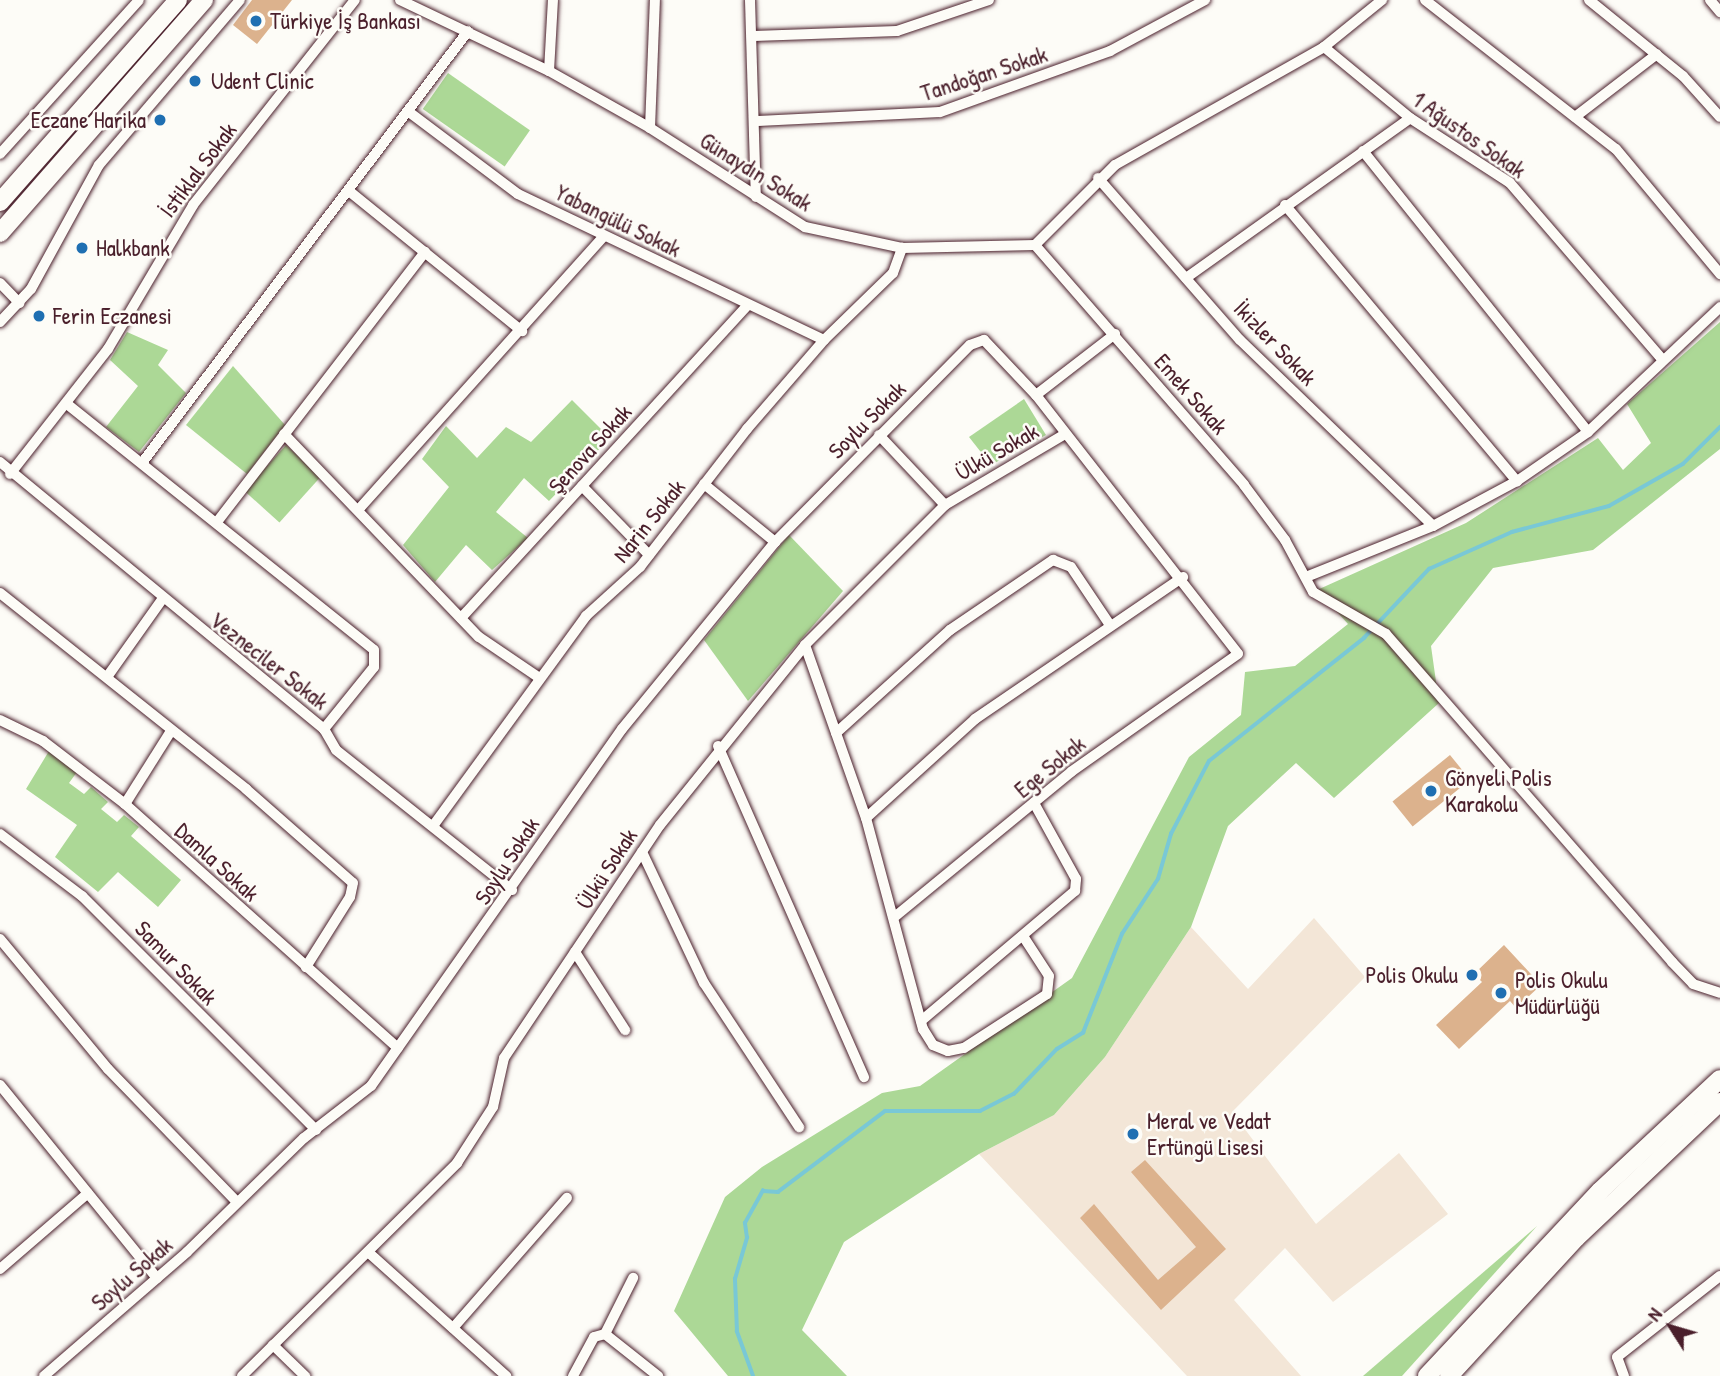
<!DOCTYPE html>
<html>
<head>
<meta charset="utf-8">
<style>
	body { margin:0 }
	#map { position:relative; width:1720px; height:1376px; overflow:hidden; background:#fdfcf7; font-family:"Patrick Hand",sans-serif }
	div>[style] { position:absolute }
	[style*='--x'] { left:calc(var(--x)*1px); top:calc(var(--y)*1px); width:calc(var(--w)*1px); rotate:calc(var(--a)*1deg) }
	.built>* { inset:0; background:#f3e6d7 }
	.green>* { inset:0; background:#acd896; transform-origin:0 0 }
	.stream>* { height:3.5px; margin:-1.75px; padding:0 1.75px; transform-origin:1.75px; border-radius:1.75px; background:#79c8d6 }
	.building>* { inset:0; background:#dcb28d; transform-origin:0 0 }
	.roads { filter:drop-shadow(0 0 2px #4a1f2b) drop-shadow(0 0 2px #4a1f2b) }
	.street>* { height:10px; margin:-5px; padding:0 5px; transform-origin:5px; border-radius:5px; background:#fdfcf7 }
	.highway>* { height:18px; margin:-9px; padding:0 9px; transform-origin:9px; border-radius:9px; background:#fdfcf7 }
	.dots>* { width:19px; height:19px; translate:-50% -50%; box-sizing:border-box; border:4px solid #fdfcf7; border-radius:50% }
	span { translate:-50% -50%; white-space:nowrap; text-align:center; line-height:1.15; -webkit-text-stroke:5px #fdfcf7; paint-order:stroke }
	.poi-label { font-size:23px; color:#4a1f2b }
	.left { translate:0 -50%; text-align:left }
	.right { translate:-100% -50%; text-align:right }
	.street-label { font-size:23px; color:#4a1f2b }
	.north { position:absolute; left:1636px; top:1292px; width:70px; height:70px; -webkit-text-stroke:5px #fdfcf7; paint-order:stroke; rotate:307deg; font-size:19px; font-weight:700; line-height:28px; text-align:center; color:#4a1f2b }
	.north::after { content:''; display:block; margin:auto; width:24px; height:32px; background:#4a1f2b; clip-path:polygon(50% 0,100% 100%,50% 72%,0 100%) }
</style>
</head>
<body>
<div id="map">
	<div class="built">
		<i style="clip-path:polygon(1314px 918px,1365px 977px,1232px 1112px,1316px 1224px,1399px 1153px,1448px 1214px,1333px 1302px,1285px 1248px,1234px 1300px,1301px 1376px,1187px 1376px,979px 1154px,1054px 1115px,1105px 1057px,1191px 927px,1248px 989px)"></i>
	</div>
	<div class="green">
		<i style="left:448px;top:73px;width:100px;height:44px;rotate:35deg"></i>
		<i style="clip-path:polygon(1720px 322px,1720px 449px,1593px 550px,1493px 568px,1431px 646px,1439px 703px,1334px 798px,1296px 763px,1228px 826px,1191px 927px,1105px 1057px,1054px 1115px,979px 1154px,844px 1242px,802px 1330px,847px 1376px,728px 1376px,674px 1311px,725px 1197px,762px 1167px,882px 1093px,920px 1086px,1072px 978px,1189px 757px,1241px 715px,1245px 672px,1295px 666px,1348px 624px,1317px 590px,1466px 523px,1598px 438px,1623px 470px,1651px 443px,1627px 404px)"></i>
		<i style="clip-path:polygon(127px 332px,168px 350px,158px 365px,186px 393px,139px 452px,106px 427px,138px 386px,110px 360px)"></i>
		<i style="clip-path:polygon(233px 366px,285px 425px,247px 474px,186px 425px)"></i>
		<i style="clip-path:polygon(1024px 399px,1046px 435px,991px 465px,969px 437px)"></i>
		<i style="clip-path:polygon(572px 400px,610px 438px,549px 501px,524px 478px,496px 512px,528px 538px,492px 570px,466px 545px,435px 582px,403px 545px,449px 487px,422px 459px,446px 426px,477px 458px,506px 427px,531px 442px)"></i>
		<i style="left:286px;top:445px;width:47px;height:62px;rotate:42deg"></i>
		<i style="clip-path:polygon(789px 535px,843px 591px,748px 701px,704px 640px)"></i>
		<i style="clip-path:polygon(49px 751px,77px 772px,69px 783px,84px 794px,91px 787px,108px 802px,101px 809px,117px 822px,124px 815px,139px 827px,131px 836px,181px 880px,158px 907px,118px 872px,98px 892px,55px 857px,77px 825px,26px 789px)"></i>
		<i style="clip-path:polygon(1537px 1226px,1402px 1376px,1363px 1376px)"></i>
	</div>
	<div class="stream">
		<i style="--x:753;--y:1376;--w:47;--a:-110"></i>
		<i style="--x:737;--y:1332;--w:53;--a:-92.2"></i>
		<i style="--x:735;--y:1279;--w:43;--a:-73.7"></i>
		<i style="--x:747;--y:1238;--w:15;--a:-98"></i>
		<i style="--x:745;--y:1223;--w:37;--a:-61"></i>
		<i style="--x:763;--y:1191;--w:15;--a:4"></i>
		<i style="--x:778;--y:1192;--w:134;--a:-37.1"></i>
		<i style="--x:885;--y:1111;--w:95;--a:0"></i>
		<i style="--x:980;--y:1111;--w:38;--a:-27"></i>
		<i style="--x:1014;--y:1094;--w:62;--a:-46.3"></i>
		<i style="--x:1057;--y:1049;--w:31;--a:-32"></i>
		<i style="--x:1083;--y:1033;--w:106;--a:-68.5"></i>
		<i style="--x:1122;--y:934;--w:66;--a:-56.8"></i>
		<i style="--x:1158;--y:879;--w:47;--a:-73.9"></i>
		<i style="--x:1171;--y:834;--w:82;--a:-62.5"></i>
		<i style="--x:1209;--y:761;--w:198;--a:-38.4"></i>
		<i style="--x:1364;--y:638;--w:95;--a:-46.7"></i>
		<i style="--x:1429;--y:569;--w:91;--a:-24"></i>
		<i style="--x:1512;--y:532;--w:100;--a:-15"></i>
		<i style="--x:1609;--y:506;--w:85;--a:-29.6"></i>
		<i style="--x:1683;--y:464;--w:52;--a:-45"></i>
	</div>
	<div class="building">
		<i style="clip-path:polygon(252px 0,292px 0,257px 44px,233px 25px)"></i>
		<i style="left:1450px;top:755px;width:32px;height:74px;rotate:51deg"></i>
		<i style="clip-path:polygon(1504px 945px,1541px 985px,1516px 1008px,1510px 1001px,1459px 1049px,1436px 1025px,1482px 982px,1474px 974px)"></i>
		<i style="clip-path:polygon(1145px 1160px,1226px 1249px,1161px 1310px,1080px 1218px,1094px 1204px,1158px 1280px,1196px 1247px,1131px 1172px)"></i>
	</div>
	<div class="roads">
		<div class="street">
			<i style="--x:400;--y:0;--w:165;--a:25.5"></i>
			<i style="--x:549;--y:71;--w:116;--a:29.4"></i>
			<i style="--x:650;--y:128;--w:184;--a:32.6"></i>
			<i style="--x:805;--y:227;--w:99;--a:12.2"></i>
			<i style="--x:902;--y:248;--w:133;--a:-1.3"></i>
			<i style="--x:750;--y:0;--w:197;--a:88.3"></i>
			<i style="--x:1425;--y:0;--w:242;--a:38"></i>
			<i style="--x:1616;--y:149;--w:163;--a:50.2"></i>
			<i style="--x:1589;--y:0;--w:121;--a:39"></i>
			<i style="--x:1683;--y:76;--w:55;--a:47.9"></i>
			<i style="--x:1710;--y:0;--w:16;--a:50"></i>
			<i style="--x:754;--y:36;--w:143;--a:-2"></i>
			<i style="--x:897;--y:31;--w:97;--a:-18.6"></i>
			<i style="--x:1324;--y:47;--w:112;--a:39.5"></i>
			<i style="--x:1410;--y:118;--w:119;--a:33"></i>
			<i style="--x:1510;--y:183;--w:234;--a:49.2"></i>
			<i style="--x:549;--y:71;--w:71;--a:-86.8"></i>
			<i style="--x:409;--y:112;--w:136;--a:37"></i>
			<i style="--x:518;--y:194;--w:339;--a:25.5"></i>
			<i style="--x:1575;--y:117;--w:103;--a:-37.5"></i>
			<i style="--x:758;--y:121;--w:182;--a:-2.8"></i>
			<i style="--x:940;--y:112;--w:181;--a:-19.7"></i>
			<i style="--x:1110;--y:51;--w:108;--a:-28.2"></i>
			<i style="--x:650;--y:128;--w:128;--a:-87.8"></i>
			<i style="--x:1363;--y:151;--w:360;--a:51.3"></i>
			<i style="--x:0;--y:154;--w:207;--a:-47.9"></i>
			<i style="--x:1098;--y:178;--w:215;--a:48.8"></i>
			<i style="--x:1240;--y:340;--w:268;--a:43.9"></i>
			<i style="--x:349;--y:191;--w:223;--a:39"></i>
			<i style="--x:1285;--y:205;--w:361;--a:50"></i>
			<i style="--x:1035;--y:245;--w:318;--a:48.9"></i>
			<i style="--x:1244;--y:485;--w:69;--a:53.3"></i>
			<i style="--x:1285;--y:540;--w:59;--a:61.7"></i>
			<i style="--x:1313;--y:592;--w:84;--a:29.9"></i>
			<i style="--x:1386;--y:634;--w:435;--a:48.9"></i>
			<i style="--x:1672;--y:962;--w:30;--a:46"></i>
			<i style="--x:1693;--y:984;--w:28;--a:18"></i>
			<i style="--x:1035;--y:245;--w:113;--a:-45"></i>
			<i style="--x:1115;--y:165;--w:240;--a:-29.4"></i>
			<i style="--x:1324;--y:47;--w:75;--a:-39"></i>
			<i style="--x:1186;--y:278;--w:275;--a:-35.5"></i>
			<i style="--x:0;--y:283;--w:28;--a:46"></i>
			<i style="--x:0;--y:322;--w:45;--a:-46.8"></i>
			<i style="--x:31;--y:289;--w:141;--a:-61.3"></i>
			<i style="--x:99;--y:165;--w:217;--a:-49.5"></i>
			<i style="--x:1036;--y:395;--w:100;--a:-37.7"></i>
			<i style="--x:67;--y:404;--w:393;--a:38.7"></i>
			<i style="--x:374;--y:650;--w:17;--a:90"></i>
			<i style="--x:374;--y:667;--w:80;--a:128.9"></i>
			<i style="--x:284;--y:434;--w:281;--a:46.2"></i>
			<i style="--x:479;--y:637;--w:71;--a:34.1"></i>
			<i style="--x:879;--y:435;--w:96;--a:46.7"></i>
			<i style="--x:0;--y:462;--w:420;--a:39.5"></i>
			<i style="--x:324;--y:729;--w:24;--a:60"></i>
			<i style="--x:336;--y:750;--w:225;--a:38.5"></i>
			<i style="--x:142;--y:463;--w:541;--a:-52.96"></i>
			<i style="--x:10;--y:474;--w:159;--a:-51.9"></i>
			<i style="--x:108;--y:349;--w:167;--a:-59.4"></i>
			<i style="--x:193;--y:205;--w:261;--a:-51.7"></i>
			<i style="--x:704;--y:484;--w:92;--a:39.2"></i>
			<i style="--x:582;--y:486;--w:96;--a:45.8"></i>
			<i style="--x:359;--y:509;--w:365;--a:-48.1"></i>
			<i style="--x:217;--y:522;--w:341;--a:-52.4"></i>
			<i style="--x:1306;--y:577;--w:137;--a:-21.9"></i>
			<i style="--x:1433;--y:526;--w:95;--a:-28.2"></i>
			<i style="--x:1517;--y:481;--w:86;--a:-34.6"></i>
			<i style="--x:1588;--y:432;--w:182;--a:-43.4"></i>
			<i style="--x:0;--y:593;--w:315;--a:38.5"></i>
			<i style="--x:246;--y:789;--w:142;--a:41.3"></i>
			<i style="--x:353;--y:883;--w:14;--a:102"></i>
			<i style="--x:350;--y:897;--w:83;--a:122.2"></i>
			<i style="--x:461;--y:618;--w:425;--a:-47.5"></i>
			<i style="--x:805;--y:645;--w:183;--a:70.6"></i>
			<i style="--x:866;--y:818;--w:219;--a:74.9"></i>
			<i style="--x:923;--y:1029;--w:19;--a:58"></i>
			<i style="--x:933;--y:1045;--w:16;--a:22"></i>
			<i style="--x:948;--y:1051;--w:16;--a:-11"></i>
			<i style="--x:964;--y:1048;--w:99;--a:-33"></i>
			<i style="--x:1047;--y:994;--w:18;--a:-84"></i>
			<i style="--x:1049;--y:976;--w:48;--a:-123"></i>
			<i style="--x:107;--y:677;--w:93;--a:-54.6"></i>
			<i style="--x:0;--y:720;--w:48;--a:26"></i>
			<i style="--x:43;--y:741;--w:103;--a:37.5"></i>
			<i style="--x:125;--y:804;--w:366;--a:41.8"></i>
			<i style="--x:836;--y:733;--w:154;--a:-42.1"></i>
			<i style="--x:950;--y:630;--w:125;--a:-34.2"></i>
			<i style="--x:1053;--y:560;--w:19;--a:21"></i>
			<i style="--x:1071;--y:567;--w:70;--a:56.1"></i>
			<i style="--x:718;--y:746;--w:362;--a:66.2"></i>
			<i style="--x:125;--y:804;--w:86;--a:-57.8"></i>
			<i style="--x:866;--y:818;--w:147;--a:-42.2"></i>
			<i style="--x:975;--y:719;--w:252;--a:-34.3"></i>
			<i style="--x:433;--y:826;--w:260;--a:-53.9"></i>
			<i style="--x:586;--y:616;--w:73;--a:-42.2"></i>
			<i style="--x:640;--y:567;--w:175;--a:-52.2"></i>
			<i style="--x:747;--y:429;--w:118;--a:-49.1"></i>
			<i style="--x:824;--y:340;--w:96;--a:-44.2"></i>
			<i style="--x:893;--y:273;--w:27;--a:-70"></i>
			<i style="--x:0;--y:834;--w:103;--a:37.1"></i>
			<i style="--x:82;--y:896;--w:331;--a:45"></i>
			<i style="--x:642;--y:852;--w:145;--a:64.7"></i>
			<i style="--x:704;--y:983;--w:173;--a:56.6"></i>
			<i style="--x:0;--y:939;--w:169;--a:50.3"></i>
			<i style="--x:108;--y:1069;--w:185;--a:45.9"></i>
			<i style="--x:575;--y:952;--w:93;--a:57.3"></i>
			<i style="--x:921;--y:1021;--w:202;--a:-40.2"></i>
			<i style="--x:1075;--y:891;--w:12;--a:-85"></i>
			<i style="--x:1076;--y:879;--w:87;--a:-118.9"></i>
			<i style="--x:0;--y:1085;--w:249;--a:50.9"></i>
			<i style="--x:368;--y:1252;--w:186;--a:41.9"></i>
			<i style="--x:0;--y:1269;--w:116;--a:-40.8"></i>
			<i style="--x:453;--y:1328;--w:173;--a:-48.8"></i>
			<i style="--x:605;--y:1334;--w:68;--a:38.4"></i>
			<i style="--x:605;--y:1334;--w:63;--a:-63.4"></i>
			<i style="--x:273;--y:1345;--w:45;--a:44.1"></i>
			<i style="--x:44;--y:1376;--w:189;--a:-40.9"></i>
			<i style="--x:187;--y:1252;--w:163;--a:-44.3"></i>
			<i style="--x:304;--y:1138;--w:85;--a:-37.8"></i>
			<i style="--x:371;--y:1086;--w:436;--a:-54.9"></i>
			<i style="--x:622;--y:729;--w:242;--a:-50.7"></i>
			<i style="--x:775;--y:542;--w:277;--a:-45.3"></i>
			<i style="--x:970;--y:345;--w:15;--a:-20"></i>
			<i style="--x:984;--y:340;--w:76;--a:46.6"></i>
			<i style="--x:1036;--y:395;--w:328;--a:52"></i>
			<i style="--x:1238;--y:654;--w:204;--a:144.8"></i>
			<i style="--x:1071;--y:772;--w:227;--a:140.6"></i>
			<i style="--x:242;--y:1376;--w:303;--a:-44.7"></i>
			<i style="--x:457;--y:1163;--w:67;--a:-57.3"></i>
			<i style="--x:493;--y:1107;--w:50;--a:-77.3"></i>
			<i style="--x:504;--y:1058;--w:280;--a:-56.2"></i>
			<i style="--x:660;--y:825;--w:231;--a:-51.1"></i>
			<i style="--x:805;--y:645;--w:198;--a:-45"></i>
			<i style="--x:945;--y:505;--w:139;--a:-30.6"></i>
			<i style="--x:573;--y:1376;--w:44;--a:-61.7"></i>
			<i style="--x:594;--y:1337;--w:11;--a:-15"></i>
			<i style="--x:1624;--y:1376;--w:20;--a:-110"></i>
			<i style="--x:1617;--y:1357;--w:131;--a:-38.2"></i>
		</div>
		<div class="highway">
			<i style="--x:0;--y:202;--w:269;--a:-48.6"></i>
			<i style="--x:0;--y:233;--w:310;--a:-48.8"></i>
			<i style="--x:1427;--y:1376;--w:253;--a:-46.9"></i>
			<i style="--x:1600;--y:1191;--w:164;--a:-43"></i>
			<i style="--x:1449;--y:1376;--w:188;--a:-47.4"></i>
			<i style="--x:1576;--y:1238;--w:198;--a:-43.4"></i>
		</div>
	</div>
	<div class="dots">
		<i style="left:256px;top:21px;background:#1f6fb2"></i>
		<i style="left:195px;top:81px;background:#1f6fb2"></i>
		<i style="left:160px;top:120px;background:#1f6fb2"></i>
		<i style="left:82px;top:248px;background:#1f6fb2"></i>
		<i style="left:39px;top:316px;background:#1f6fb2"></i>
		<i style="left:1431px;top:791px;background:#1f6fb2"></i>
		<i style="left:1472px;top:975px;background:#1f6fb2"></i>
		<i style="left:1501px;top:993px;background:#1f6fb2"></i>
		<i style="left:1133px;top:1134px;background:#1f6fb2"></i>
	</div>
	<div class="poi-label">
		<span class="left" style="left:270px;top:21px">Türkiye İş Bankası</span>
		<span class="left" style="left:211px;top:81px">Udent Clinic</span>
		<span class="right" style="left:146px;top:120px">Eczane Harika</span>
		<span class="left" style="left:96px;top:248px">Halkbank</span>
		<span class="left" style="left:53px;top:316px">Ferin Eczanesi</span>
		<span class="left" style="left:1445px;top:791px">Gönyeli Polis<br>Karakolu</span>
		<span class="right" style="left:1458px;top:975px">Polis Okulu</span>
		<span class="left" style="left:1515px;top:993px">Polis Okulu<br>Müdürlüğü</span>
		<span class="left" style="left:1147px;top:1134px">Meral ve Vedat<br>Ertüngü Lisesi</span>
	</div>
	<div class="street-label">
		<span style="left:984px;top:74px;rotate:-18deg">Tandoğan Sokak</span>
		<span style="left:1469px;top:135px;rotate:35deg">1 Ağustos Sokak</span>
		<span style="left:198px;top:170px;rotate:-53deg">İstiklal Sokak</span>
		<span style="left:756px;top:172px;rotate:32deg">Günaydın Sokak</span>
		<span style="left:618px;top:221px;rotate:26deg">Yabangülü Sokak</span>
		<span style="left:1275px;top:343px;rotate:46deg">İkizler Sokak</span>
		<span style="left:1191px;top:394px;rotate:49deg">Emek Sokak</span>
		<span style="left:867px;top:420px;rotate:-45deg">Soylu Sokak</span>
		<span style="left:590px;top:449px;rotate:-48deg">Şenova Sokak</span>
		<span style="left:997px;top:452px;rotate:-30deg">Ülkü Sokak</span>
		<span style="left:649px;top:521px;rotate:-51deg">Narin Sokak</span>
		<span style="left:269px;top:661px;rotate:38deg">Vezneciler Sokak</span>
		<span style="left:1050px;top:767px;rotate:-39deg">Ege Sokak</span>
		<span style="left:507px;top:861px;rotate:-57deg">Soylu Sokak</span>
		<span style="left:217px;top:862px;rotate:42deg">Damla Sokak</span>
		<span style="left:607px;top:869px;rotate:-57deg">Ülkü Sokak</span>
		<span style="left:176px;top:963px;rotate:46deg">Samur Sokak</span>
		<span style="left:132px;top:1274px;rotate:-41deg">Soylu Sokak</span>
	</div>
	<div class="north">N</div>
</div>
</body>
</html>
